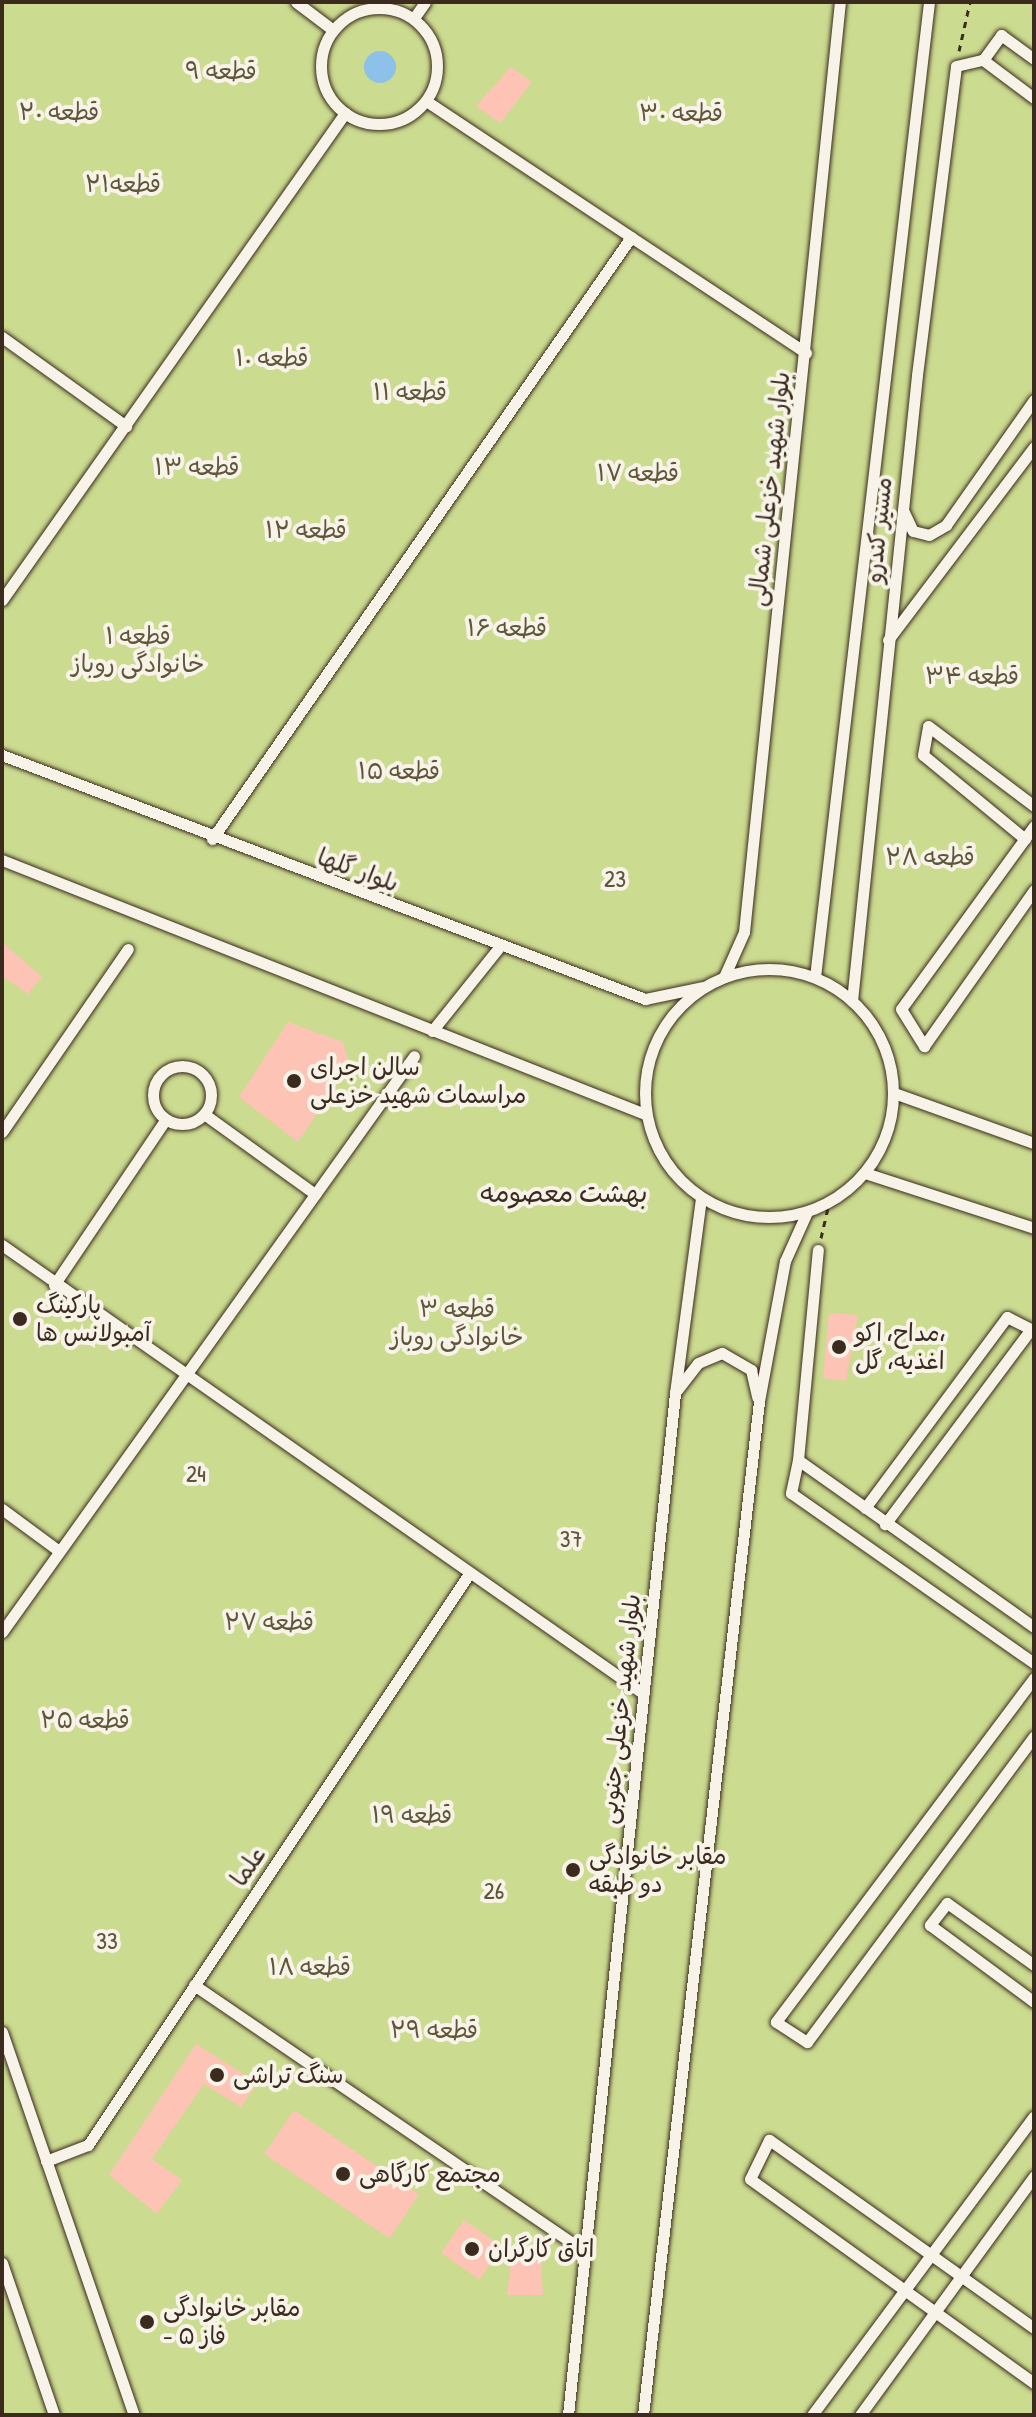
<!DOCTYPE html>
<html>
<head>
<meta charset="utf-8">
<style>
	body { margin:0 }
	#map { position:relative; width:1036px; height:2417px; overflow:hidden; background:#f8e9de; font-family:"Patrick Hand","Playpen Sans Arabic",sans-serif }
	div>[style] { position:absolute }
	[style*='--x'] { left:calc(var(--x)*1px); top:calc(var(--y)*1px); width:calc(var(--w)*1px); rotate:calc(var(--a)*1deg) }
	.green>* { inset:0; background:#cbdb8f; transform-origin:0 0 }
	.water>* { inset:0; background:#8dc1e9 }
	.round { border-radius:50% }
	.building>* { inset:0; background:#fdc3b4; transform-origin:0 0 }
	.path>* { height:3px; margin-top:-1.5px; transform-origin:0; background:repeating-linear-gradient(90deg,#3b2a1e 0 6px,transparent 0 12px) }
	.roads { filter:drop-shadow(0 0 2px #3b2a1e) drop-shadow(0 0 2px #3b2a1e) }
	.lane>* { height:11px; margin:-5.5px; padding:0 5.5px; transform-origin:5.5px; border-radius:5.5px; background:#f7f3e8 }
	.lane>.ring { margin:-5.5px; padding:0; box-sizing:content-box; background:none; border:11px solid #f7f3e8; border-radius:50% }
	.dots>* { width:22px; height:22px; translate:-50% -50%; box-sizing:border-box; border:4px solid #f7f3e8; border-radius:50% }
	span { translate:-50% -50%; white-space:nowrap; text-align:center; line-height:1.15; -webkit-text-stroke:8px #f7f3e8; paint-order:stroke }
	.park-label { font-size:24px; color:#5f563a }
	.street-label { font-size:24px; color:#3b2a1e }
	.poi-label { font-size:24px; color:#3b2a1e }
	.left { translate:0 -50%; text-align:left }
	.neighbourhood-label { font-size:26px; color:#3b2a1e }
	.frame { position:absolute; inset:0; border:4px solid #3b2a1e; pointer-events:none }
</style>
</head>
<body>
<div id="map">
	<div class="green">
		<i style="left:2px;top:2px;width:1032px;height:2413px"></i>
	</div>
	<div class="water">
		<i class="round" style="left:364px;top:51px;width:32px;height:32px"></i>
	</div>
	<div class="building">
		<i style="clip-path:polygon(511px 67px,532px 82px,500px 123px,476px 106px)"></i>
		<i style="clip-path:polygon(2px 942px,42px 977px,28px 994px,2px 976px)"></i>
		<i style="clip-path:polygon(288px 1022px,343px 1042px,350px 1065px,298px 1142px,239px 1097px)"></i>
		<i style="clip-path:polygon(829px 1313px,858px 1315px,846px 1381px,823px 1378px)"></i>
		<i style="clip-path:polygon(196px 2044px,258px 2083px,241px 2107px,204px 2084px,152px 2159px,182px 2180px,157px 2214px,109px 2175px)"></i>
		<i style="left:294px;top:2110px;width:151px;height:53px;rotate:34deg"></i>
		<i style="left:464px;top:2220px;width:47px;height:40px;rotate:35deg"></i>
		<i style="clip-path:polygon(512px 2254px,541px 2259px,543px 2295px,507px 2295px)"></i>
	</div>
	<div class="path">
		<i style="--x:959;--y:51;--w:50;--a:-77.3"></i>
		<i style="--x:821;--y:1238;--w:37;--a:-77"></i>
	</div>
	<div class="roads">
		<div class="lane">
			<i style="--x:296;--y:2;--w:46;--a:37.1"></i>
			<i class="ring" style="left:321px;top:8px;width:105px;height:105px"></i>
			<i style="--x:414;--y:18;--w:19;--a:-55"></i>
			<i style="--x:983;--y:60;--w:31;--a:-54"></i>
			<i style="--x:1001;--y:35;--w:41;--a:36"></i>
			<i style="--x:631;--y:237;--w:210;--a:33.5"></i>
			<i style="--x:2;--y:337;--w:153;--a:35.7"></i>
			<i style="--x:903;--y:510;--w:23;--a:65"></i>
			<i style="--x:913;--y:531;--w:16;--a:14"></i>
			<i style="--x:929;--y:535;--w:20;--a:-30"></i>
			<i style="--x:946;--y:525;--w:153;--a:-54.9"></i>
			<i style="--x:2;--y:600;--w:596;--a:-54.84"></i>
			<i style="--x:888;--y:640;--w:242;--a:-52.9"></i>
			<i style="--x:2;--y:755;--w:688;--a:20.78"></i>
			<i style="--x:645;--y:999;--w:59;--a:-11.7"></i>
			<i style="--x:1034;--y:826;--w:226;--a:126"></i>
			<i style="--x:901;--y:1009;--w:44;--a:58.1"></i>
			<i style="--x:924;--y:1046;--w:191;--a:-54.8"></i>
			<i style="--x:212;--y:839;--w:733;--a:-55.16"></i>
			<i style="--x:631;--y:237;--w:246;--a:-146.4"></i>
			<i style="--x:1025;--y:839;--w:132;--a:-140.5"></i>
			<i style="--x:923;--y:755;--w:29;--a:-80"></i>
			<i style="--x:928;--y:726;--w:133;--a:37"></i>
			<i style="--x:2;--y:860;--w:691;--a:21.56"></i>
			<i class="ring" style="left:645px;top:969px;width:237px;height:237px"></i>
			<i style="--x:724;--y:977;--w:49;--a:-66"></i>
			<i style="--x:744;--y:932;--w:935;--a:-84.11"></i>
			<i style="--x:815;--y:977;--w:982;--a:-83.33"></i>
			<i style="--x:852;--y:1001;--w:629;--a:-84.07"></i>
			<i style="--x:917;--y:375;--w:311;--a:-82.8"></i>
			<i style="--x:956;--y:66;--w:28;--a:-13"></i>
			<i style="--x:983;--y:60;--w:64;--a:36.7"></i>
			<i style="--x:432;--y:1031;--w:109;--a:-51.3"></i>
			<i class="ring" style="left:153px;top:1066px;width:47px;height:47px"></i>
			<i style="--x:894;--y:1093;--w:149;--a:19.7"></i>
			<i style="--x:204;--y:1114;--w:137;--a:35.8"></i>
			<i style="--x:2;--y:1132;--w:222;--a:-55.5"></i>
			<i style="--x:865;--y:1173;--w:178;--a:18"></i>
			<i style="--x:2;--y:1245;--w:783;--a:34.97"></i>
			<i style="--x:54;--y:1285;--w:200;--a:-56"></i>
			<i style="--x:677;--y:1390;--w:34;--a:-52"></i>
			<i style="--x:698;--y:1363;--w:26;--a:-23"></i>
			<i style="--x:722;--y:1353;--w:34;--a:30"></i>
			<i style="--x:751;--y:1370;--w:28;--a:77"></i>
			<i style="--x:798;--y:1460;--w:211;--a:-84.6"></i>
			<i style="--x:865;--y:1508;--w:238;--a:-53.4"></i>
			<i style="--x:1007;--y:1317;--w:27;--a:27"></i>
			<i style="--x:1031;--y:1329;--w:244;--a:126.8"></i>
			<i style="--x:2;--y:1509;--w:71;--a:36.4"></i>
			<i style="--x:1034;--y:1627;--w:289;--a:-144.7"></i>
			<i style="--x:798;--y:1460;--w:34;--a:102"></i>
			<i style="--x:791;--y:1493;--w:297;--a:35"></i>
			<i style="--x:2;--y:1632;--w:708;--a:-54.42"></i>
			<i style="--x:1034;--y:1678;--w:430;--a:126.9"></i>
			<i style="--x:776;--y:2022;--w:37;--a:33"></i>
			<i style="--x:807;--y:2042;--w:381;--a:-53.4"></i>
			<i style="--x:1034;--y:1965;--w:107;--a:-144.5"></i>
			<i style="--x:947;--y:1903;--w:28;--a:128"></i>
			<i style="--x:930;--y:1925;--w:129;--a:36.5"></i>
			<i style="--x:194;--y:1985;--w:471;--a:34.3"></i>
			<i style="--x:2;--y:2032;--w:405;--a:71"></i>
			<i style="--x:46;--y:2161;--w:45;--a:-20.9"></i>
			<i style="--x:88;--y:2145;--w:686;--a:-56.29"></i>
			<i style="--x:2;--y:2263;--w:161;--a:71.1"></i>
			<i style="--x:1034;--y:2328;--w:325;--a:-144.6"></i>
			<i style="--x:769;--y:2140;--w:43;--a:116"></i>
			<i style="--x:750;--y:2179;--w:350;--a:35.7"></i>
			<i style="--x:568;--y:2415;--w:1028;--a:-84.02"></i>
			<i style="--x:675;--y:1393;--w:197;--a:-82.4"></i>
			<i style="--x:643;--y:2415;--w:1021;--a:-83.47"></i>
			<i style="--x:759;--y:1401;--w:142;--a:-79.5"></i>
			<i style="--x:785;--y:1261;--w:54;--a:-65.8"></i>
			<i style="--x:812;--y:2415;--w:372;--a:-53.4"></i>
			<i style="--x:860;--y:2415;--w:296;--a:-53.9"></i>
		</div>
	</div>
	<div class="dots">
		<i style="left:294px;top:1081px;background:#3b2a1e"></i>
		<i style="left:20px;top:1319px;background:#3b2a1e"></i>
		<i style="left:839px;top:1347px;background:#3b2a1e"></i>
		<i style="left:573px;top:1870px;background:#3b2a1e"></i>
		<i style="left:217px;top:2075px;background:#3b2a1e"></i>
		<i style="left:343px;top:2174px;background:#3b2a1e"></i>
		<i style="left:472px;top:2249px;background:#3b2a1e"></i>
		<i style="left:147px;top:2322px;background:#3b2a1e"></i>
	</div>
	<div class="park-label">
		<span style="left:221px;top:71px">قطعه ۹</span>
		<span style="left:59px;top:112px">قطعه ۲۰</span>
		<span style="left:681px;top:113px">قطعه ۳۰</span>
		<span style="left:123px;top:184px">قطعه۲۱</span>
		<span style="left:272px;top:358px">قطعه ۱۰</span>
		<span style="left:410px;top:392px">قطعه ۱۱</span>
		<span style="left:197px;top:467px">قطعه ۱۳</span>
		<span style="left:638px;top:473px">قطعه ۱۷</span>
		<span style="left:306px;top:530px">قطعه ۱۲</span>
		<span style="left:507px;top:628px">قطعه ۱۶</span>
		<span style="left:138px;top:650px">قطعه ۱<br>خانوادگی روباز</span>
		<span style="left:972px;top:676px">قطعه ۳۴</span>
		<span style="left:399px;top:771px">قطعه ۱۵</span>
		<span style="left:930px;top:857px">قطعه ۲۸</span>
		<span style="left:615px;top:879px">23</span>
		<span style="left:457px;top:1323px">قطعه ۳<br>خانوادگی روباز</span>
		<span style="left:196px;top:1474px">24</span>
		<span style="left:571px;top:1539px">37</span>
		<span style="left:269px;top:1622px">قطعه ۲۷</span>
		<span style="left:85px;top:1720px">قطعه ۲۵</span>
		<span style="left:412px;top:1815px">قطعه ۱۹</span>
		<span style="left:494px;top:1891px">26</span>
		<span style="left:107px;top:1941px">33</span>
		<span style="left:310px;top:1967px">قطعه ۱۸</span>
		<span style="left:434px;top:2030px">قطعه ۲۹</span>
	</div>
	<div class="street-label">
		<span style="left:769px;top:489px;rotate:-84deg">بلوار شهید خزعلی شمالی</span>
		<span style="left:878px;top:530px;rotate:-84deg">مسیر کندرو</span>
		<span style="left:358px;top:870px;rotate:20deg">بلوار گلها</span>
		<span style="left:620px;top:1709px;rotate:-84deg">بلوار شهید خزعلی جنوبی</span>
		<span style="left:248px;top:1866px;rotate:-56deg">علما</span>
	</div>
	<div class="poi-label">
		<span class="left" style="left:310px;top:1081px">سالن اجرای<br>مراسمات شهید خزعلی</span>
		<span class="left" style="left:36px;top:1319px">پارکینگ<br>آمبولانس ها</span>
		<span class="left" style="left:855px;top:1347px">مداح، اکو،<br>اغذیه، گل</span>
		<span class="left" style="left:589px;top:1870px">مقابر خانوادگی<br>دو طبقه</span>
		<span class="left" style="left:233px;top:2075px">سنگ تراشی</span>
		<span class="left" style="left:359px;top:2174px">مجتمع کارگاهی</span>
		<span class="left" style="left:488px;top:2249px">اتاق کارگران</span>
		<span class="left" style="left:163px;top:2322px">مقابر خانوادگی<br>- فاز ۵</span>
	</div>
	<div class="neighbourhood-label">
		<span style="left:564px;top:1193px">بهشت معصومه</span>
	</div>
	<div class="frame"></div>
</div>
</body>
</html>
